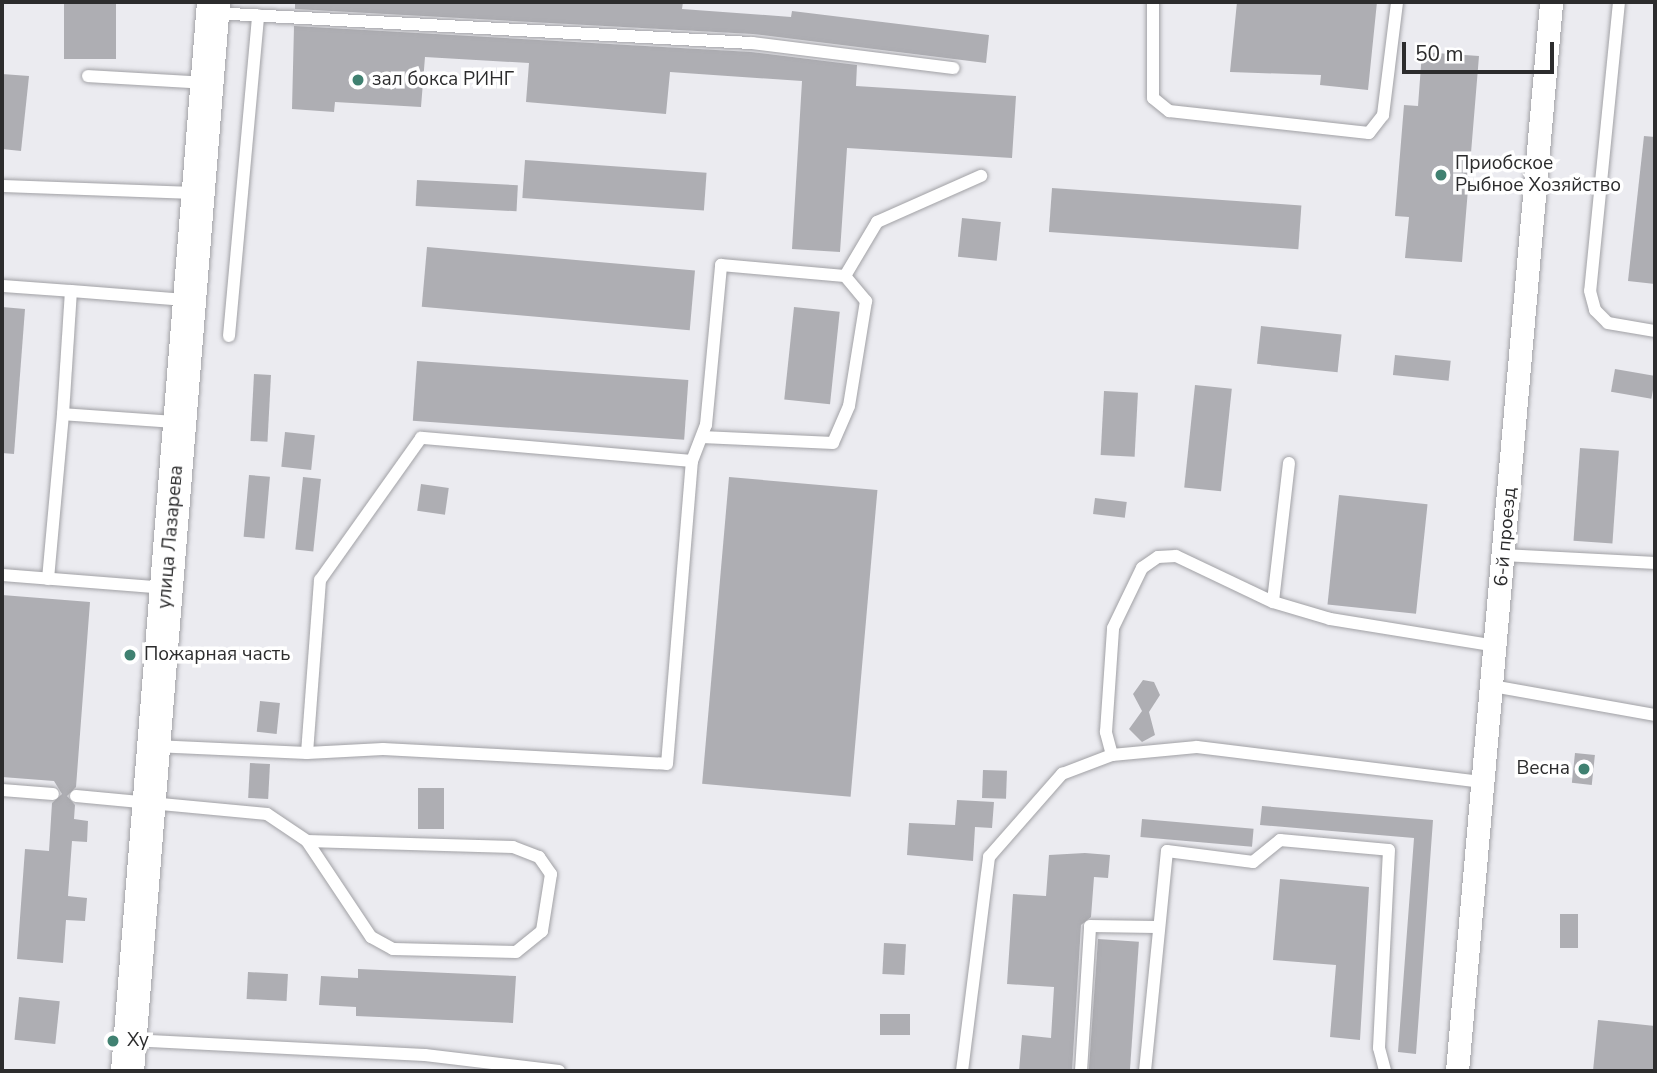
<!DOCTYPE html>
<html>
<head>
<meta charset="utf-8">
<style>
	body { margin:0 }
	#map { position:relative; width:1657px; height:1073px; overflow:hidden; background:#ebebf0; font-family:"Nunito Sans",sans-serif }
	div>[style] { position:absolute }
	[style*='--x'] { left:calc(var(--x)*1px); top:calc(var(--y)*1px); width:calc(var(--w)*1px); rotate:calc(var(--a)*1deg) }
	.building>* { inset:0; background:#aeaeb3; transform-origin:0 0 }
	.roads { filter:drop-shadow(0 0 2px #a1a1a5) drop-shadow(0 0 2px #a1a1a5) }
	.service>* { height:12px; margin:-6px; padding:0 6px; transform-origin:6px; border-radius:6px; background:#fff }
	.minor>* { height:23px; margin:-11.5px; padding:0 11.5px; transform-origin:11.5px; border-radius:11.5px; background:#fff }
	.secondary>* { height:33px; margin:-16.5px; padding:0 16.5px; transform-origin:16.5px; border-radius:16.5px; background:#fff }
	.dots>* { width:19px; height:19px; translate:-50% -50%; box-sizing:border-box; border:4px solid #fff; border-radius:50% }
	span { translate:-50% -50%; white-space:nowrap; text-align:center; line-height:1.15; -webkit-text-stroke:7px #fff; paint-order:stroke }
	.poi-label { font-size:19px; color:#2c2c2d }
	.left { translate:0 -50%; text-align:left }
	.right { translate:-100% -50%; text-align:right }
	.street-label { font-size:19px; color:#2c2c2d }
	.frame { position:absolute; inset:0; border:4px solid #2c2c2d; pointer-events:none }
	.scale { position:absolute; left:1402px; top:42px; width:152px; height:32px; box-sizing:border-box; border:4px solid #2c2c2d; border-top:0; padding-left:9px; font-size:21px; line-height:24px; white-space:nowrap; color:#2c2c2d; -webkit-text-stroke:5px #fff; paint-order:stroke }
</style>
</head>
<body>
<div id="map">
	<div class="building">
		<i style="left:64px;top:2px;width:52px;height:57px"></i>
		<i style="clip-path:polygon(295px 2px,683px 2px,682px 9px,791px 17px,792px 11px,989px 35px,986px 63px,753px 34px,295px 9px)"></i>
		<i style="clip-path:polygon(1237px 2px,1377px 2px,1368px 90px,1320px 85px,1321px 75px,1230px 72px)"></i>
		<i style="clip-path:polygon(294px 26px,751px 52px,857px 65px,856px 86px,1016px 96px,1012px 158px,847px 148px,840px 252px,792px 249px,802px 81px,670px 72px,666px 114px,526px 102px,529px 63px,425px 57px,421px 107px,335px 102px,334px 112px,292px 109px)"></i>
		<i style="clip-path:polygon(1422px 52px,1479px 56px,1462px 262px,1405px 258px,1409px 217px,1395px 216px,1404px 105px,1418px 106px)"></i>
		<i style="clip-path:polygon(2px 74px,29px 76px,21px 151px,2px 149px)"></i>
		<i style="clip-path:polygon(1644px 136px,1655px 137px,1655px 284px,1628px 281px)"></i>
		<i style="left:525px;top:160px;width:182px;height:38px;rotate:4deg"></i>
		<i style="left:417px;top:180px;width:101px;height:26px;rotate:3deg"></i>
		<i style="left:1052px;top:188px;width:250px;height:44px;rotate:4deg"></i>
		<i style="left:962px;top:218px;width:39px;height:39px;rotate:6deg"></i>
		<i style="left:427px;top:247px;width:269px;height:60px;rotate:5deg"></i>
		<i style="clip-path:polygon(2px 307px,25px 309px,14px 454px,2px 453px)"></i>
		<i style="left:794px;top:307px;width:46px;height:93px;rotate:6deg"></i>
		<i style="left:1261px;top:326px;width:81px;height:38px;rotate:6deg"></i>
		<i style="left:1395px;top:355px;width:56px;height:20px;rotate:6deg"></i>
		<i style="left:417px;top:361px;width:272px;height:60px;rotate:4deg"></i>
		<i style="left:1615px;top:369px;width:41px;height:23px;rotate:10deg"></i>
		<i style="left:254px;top:374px;width:17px;height:67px;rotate:3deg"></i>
		<i style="left:1195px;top:385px;width:37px;height:103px;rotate:6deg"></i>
		<i style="left:1104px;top:391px;width:34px;height:64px;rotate:3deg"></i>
		<i style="left:285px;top:432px;width:30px;height:35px;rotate:6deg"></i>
		<i style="left:1580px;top:448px;width:39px;height:93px;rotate:4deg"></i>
		<i style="left:249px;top:475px;width:21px;height:62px;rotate:5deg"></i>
		<i style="left:303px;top:477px;width:18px;height:73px;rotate:6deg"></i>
		<i style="left:729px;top:477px;width:149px;height:308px;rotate:5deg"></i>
		<i style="left:421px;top:484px;width:28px;height:27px;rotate:8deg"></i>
		<i style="left:1339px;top:495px;width:89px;height:110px;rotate:6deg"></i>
		<i style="left:1095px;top:498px;width:32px;height:16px;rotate:7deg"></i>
		<i style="clip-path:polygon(2px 595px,90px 602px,76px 787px,67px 796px,75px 805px,74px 819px,88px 821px,87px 842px,72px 841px,68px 896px,87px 898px,85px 921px,66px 920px,63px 963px,17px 959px,25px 849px,49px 851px,52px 803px,62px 794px,54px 781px,2px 777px)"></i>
		<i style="clip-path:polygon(1143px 680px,1154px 682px,1160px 695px,1149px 712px,1155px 735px,1142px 742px,1129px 729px,1142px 711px,1133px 694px)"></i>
		<i style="left:260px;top:701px;width:20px;height:31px;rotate:6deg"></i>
		<i style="left:1575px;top:753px;width:20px;height:30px;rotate:6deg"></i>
		<i style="left:250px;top:763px;width:20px;height:35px;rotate:3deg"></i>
		<i style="left:983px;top:770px;width:24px;height:28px;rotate:2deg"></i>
		<i style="left:418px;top:788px;width:26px;height:41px"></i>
		<i style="clip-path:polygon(957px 800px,994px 802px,992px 828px,975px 827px,973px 861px,907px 855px,909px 823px,955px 825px)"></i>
		<i style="clip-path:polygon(1262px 806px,1433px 820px,1416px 1054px,1398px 1052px,1414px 838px,1260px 825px)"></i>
		<i style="left:1142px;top:819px;width:112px;height:18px;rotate:5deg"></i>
		<i style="clip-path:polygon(1085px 853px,1110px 855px,1108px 878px,1094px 877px,1091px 917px,1081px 925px,1072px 1071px,1019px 1071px,1022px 1035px,1051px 1038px,1054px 987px,1007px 984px,1013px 894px,1046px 896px,1049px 855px)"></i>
		<i style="clip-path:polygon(1280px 879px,1369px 887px,1360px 1040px,1330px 1037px,1336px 965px,1273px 960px)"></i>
		<i style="left:1560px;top:914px;width:18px;height:34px"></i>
		<i style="left:1098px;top:939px;width:41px;height:132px;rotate:4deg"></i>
		<i style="left:884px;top:943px;width:22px;height:31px;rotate:3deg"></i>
		<i style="clip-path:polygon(358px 969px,516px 976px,513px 1023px,356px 1016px,356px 1007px,319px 1005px,321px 976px,358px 978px)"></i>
		<i style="left:248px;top:972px;width:40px;height:27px;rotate:3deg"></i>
		<i style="left:19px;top:997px;width:41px;height:43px;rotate:6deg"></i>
		<i style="left:880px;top:1014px;width:30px;height:21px"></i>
		<i style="clip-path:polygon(1598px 1020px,1655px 1026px,1655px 1071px,1593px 1071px)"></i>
	</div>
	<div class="roads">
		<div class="service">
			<i style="--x:1153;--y:2;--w:96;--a:90"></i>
			<i style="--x:1153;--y:98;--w:21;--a:39"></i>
			<i style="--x:1169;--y:111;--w:201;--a:6.3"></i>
			<i style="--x:1369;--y:133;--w:23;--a:-52"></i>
			<i style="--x:1383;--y:115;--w:114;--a:-82.9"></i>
			<i style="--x:1619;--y:2;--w:290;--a:95.7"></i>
			<i style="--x:1590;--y:291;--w:20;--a:75"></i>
			<i style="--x:1595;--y:310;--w:18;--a:45"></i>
			<i style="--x:1608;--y:323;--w:48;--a:9.7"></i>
			<i style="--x:213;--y:13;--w:540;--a:3.19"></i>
			<i style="--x:752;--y:43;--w:203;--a:7.1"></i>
			<i style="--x:88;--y:76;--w:118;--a:3.4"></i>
			<i style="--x:2;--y:186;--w:193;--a:2.1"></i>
			<i style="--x:845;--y:276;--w:63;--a:-59.3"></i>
			<i style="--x:877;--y:222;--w:114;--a:-23.9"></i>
			<i style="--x:2;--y:286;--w:69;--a:4.1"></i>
			<i style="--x:229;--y:336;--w:322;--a:-84.8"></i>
			<i style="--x:176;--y:422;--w:113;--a:-176"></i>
			<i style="--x:63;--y:414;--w:123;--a:-86.3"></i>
			<i style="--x:71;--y:291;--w:115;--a:4.5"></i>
			<i style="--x:692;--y:461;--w:39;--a:-69"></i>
			<i style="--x:706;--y:425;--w:161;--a:-84.6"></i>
			<i style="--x:721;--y:265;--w:124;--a:5.1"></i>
			<i style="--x:845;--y:276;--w:33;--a:50"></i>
			<i style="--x:866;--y:301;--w:106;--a:99.2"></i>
			<i style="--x:849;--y:406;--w:40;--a:113.4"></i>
			<i style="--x:833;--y:443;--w:131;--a:-177.4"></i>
			<i style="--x:1289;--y:463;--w:140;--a:96.6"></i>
			<i style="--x:1273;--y:602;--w:59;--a:16.6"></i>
			<i style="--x:1330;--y:619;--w:168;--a:9.2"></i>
			<i style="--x:1504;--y:555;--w:151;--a:3"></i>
			<i style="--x:2;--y:575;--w:165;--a:4.5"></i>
			<i style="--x:48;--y:579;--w:166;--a:-84.8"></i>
			<i style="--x:1492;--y:686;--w:166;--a:10.1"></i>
			<i style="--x:154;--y:746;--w:153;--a:2.6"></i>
			<i style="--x:307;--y:753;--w:76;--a:-3"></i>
			<i style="--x:383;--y:749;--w:284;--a:3"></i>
			<i style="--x:667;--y:764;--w:304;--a:-85.3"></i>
			<i style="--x:692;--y:461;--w:272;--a:-175.1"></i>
			<i style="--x:421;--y:438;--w:174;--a:125.4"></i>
			<i style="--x:320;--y:580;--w:173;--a:94.3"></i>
			<i style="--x:1112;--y:755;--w:24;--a:-105"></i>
			<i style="--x:1106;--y:732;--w:104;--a:-86.1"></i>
			<i style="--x:1113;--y:628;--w:67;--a:-64.2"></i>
			<i style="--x:1142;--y:568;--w:19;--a:-35"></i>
			<i style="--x:1158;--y:557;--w:18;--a:-3"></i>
			<i style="--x:1176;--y:556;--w:107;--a:25.4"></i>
			<i style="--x:2;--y:790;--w:51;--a:4.5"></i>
			<i style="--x:76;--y:796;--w:192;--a:5.4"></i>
			<i style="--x:267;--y:814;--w:48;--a:34"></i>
			<i style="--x:307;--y:841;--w:206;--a:1.7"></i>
			<i style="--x:513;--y:847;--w:28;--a:21"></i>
			<i style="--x:539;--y:857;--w:21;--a:55"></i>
			<i style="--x:551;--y:874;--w:58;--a:99"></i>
			<i style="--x:542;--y:931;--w:33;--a:141"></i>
			<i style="--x:516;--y:952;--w:123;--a:-178.6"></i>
			<i style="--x:393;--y:949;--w:25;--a:-151"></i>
			<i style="--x:371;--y:937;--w:115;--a:-123.7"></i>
			<i style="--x:130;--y:1040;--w:295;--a:2.9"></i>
			<i style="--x:425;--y:1055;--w:135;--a:6.8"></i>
			<i style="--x:962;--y:1071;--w:216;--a:-82.8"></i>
			<i style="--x:989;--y:857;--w:111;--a:-48.7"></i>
			<i style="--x:1062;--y:774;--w:53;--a:-20.8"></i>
			<i style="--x:1112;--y:755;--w:85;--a:-5.4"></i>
			<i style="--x:1197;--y:747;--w:286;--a:7"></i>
			<i style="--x:1081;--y:1071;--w:145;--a:-86.4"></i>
			<i style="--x:1090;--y:926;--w:66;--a:0.9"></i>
			<i style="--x:1145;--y:1071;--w:221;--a:-84.3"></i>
			<i style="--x:1167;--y:851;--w:87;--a:7.3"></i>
			<i style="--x:1253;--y:862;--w:35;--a:-39"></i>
			<i style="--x:1280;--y:840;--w:109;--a:5.2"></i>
			<i style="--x:1389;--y:850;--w:198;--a:92.9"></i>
			<i style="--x:1379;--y:1048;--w:24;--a:75"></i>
		</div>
		<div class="minor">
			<i style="--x:1457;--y:1071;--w:1073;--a:-84.97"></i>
		</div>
		<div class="secondary">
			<i style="--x:127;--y:1071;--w:1072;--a:-85.4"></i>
		</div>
	</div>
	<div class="dots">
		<i style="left:358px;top:80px;background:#408171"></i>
		<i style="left:1441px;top:175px;background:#408171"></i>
		<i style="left:130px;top:655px;background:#408171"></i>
		<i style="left:1584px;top:769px;background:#408171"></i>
		<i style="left:113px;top:1041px;background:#408171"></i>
	</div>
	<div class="poi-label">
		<span class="left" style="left:372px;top:80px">зал бокса РИНГ</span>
		<span class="left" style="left:1455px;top:175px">Приобское<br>Рыбное Хозяйство</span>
		<span class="left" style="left:144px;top:655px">Пожарная часть</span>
		<span class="right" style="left:1570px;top:769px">Весна</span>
		<span class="left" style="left:127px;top:1041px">Xy</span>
	</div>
	<div class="street-label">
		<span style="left:171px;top:537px;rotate:-85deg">улица Лазарева</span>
		<span style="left:1506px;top:537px;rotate:-85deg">6-й проезд</span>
	</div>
	<div class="frame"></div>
	<div class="scale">50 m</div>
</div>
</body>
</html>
